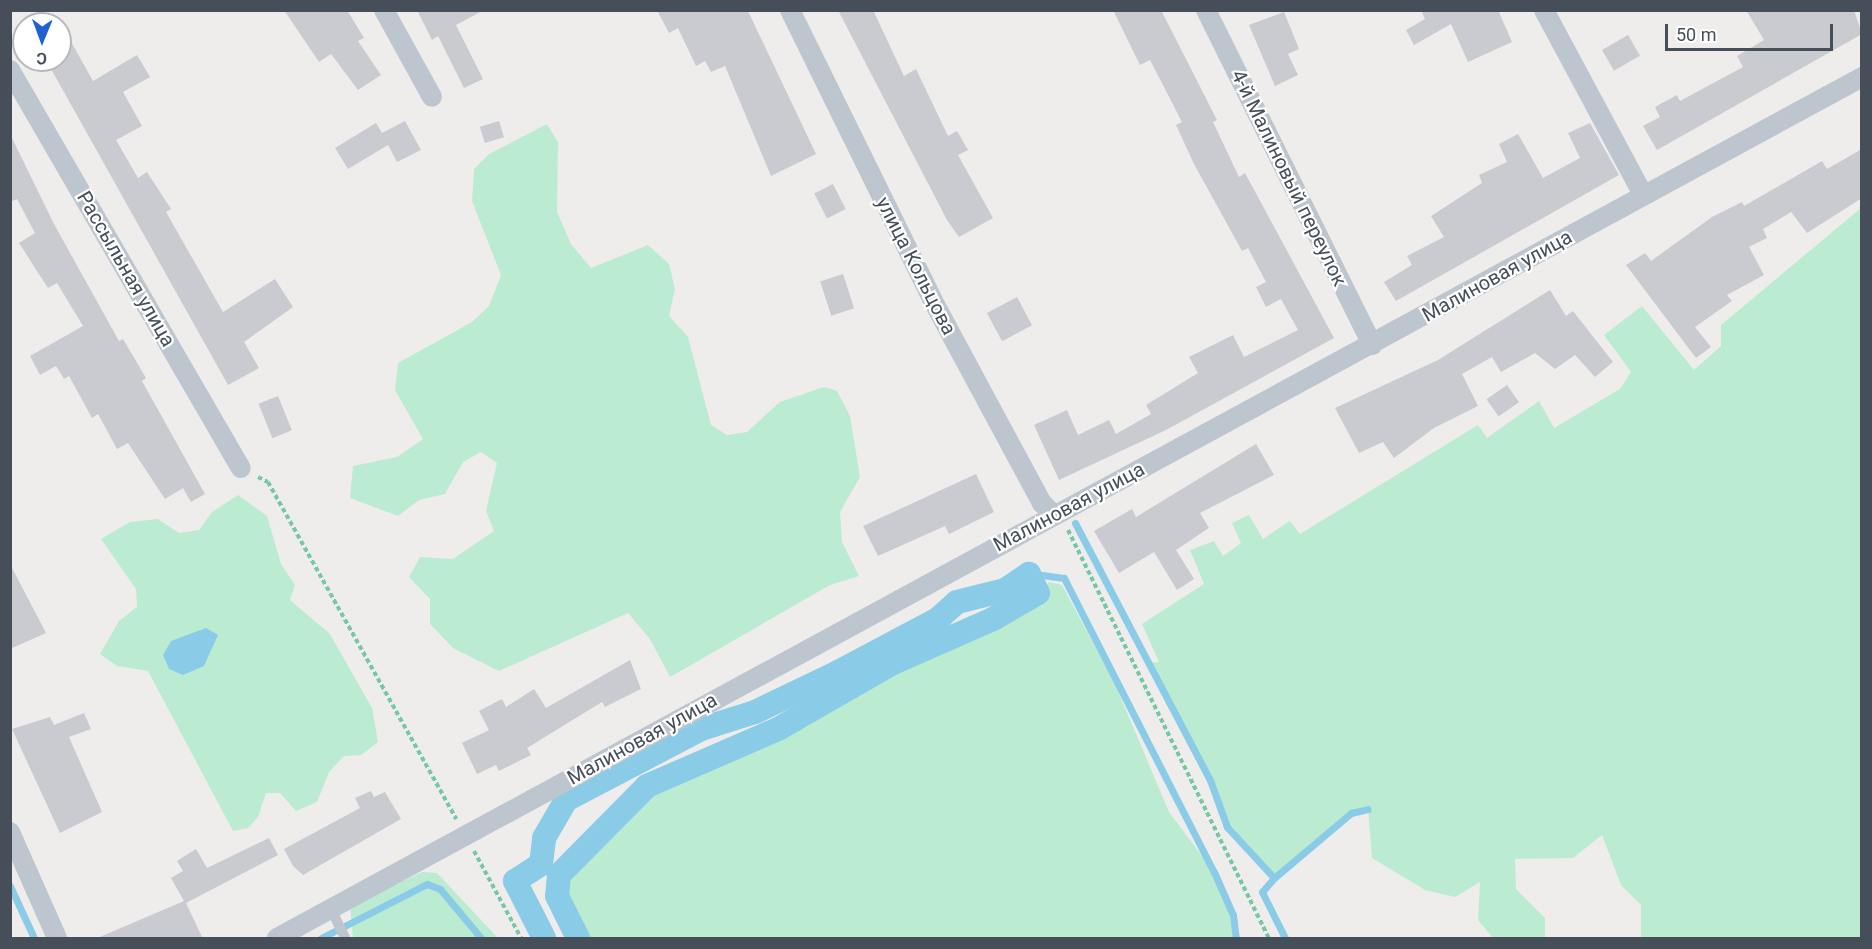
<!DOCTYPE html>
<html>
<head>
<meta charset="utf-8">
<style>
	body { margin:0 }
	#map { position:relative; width:1872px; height:949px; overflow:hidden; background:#efecec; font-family:Roboto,sans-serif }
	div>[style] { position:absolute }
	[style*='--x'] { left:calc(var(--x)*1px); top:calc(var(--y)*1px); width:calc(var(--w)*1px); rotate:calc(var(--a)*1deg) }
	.green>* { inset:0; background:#bbecd2 }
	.water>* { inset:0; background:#8acce7 }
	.stream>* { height:7px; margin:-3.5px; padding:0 3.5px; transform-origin:3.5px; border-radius:3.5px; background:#8acce7 }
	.canal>* { height:24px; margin:-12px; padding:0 12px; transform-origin:12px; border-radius:12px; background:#8acce7 }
	.building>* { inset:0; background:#c9cbd1; transform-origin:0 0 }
	.path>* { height:4px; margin-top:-2px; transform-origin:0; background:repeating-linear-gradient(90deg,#75c8a6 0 4.5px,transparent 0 7.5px) }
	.lane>* { height:10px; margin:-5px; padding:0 5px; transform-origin:5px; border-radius:5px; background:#bdc5ce }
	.street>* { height:20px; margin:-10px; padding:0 10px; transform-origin:10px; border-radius:10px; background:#bdc5ce }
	span { translate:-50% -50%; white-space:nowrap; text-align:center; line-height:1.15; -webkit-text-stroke:4.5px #fff; paint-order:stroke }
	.street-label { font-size:20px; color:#454e59 }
	.frame { position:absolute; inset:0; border:12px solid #454e59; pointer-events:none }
	.north { position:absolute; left:12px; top:12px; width:60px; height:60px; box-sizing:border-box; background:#fff; border:2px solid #b5b8bd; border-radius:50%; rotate:181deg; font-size:16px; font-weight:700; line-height:24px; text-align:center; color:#454e59 }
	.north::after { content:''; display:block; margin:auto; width:21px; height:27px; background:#2060d5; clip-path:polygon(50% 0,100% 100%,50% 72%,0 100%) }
	.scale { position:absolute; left:1665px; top:24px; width:168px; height:27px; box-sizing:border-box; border:3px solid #454e59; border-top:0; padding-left:8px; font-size:18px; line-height:21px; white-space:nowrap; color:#454e59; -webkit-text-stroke:4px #fff; paint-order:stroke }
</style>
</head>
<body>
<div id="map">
	<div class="green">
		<i style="clip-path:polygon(547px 124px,558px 142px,557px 212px,571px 244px,591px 268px,648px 245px,669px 264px,675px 289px,669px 316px,688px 337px,711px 425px,727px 435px,747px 432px,780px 402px,824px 387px,837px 391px,850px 416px,860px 477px,840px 512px,842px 542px,859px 576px,830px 585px,670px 677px,650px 639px,628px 613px,499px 671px,453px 648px,430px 624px,430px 599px,409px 577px,420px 557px,453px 559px,494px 531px,486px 511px,497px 463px,481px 452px,463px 462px,445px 494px,419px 500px,398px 516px,350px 498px,353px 466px,397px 457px,423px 439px,395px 390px,398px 363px,472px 322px,489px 306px,501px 275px,472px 201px,474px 169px,489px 154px)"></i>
		<i style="clip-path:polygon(1861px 208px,1861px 938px,1641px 938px,1641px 905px,1621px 885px,1602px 835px,1573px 858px,1515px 859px,1516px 889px,1545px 918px,1545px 938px,1493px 938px,1478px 920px,1480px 882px,1455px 897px,1425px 890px,1372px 858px,1368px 809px,1351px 813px,1274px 878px,1227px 827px,1210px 780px,1149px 663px,1159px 662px,1142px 624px,1204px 584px,1190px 550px,1214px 541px,1223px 556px,1241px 543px,1232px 523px,1249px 515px,1263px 539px,1290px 521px,1300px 534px,1478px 425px,1487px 438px,1539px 401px,1554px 428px,1620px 389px,1631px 372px,1604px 335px,1642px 306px,1694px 370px,1721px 346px,1721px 325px)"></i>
		<i style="clip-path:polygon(238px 495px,267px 516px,281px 564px,295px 585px,290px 600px,330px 634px,372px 708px,378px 742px,361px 755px,344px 756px,329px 772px,317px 802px,296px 811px,280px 793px,266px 793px,258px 817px,248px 828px,233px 831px,148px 671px,117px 666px,100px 654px,119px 621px,137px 607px,136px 589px,101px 539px,130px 522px,158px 519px,179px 533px,199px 530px,212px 512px)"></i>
		<i style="clip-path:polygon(1049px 582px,1062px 585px,1115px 684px,1169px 812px,1214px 872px,1233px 915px,1236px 938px,578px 938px,557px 896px,559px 875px,647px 786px,778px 729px,891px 664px,945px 644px,1038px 593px,1044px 611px,1040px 596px)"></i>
		<i style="clip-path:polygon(422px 872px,437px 873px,498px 938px,353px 938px,350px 906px)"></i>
	</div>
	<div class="water">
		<i style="clip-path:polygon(206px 628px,218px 635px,204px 666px,183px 675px,169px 669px,163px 655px,171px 641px)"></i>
	</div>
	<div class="stream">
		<i style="--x:1075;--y:523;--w:290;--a:62.3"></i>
		<i style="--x:1210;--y:780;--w:50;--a:70.1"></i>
		<i style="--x:1227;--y:827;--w:69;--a:47.3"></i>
		<i style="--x:1274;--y:878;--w:101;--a:-40.2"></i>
		<i style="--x:1351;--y:813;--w:17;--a:-13"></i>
		<i style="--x:1023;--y:584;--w:21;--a:-25"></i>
		<i style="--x:1042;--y:575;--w:22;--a:8"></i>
		<i style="--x:1064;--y:578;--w:330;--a:63"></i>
		<i style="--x:1214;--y:872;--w:47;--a:66.2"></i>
		<i style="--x:1233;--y:915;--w:23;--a:83"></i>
		<i style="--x:1274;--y:878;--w:18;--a:131"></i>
		<i style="--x:1262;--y:892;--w:51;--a:63.4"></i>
		<i style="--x:10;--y:886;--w:57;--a:65.2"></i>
		<i style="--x:321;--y:938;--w:119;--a:-27"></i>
		<i style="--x:427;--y:884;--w:14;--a:21"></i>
		<i style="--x:440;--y:889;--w:64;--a:50.1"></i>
	</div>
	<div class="canal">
		<i style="--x:544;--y:938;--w:64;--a:-117"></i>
		<i style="--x:515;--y:881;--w:31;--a:-33"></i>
		<i style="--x:541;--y:864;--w:26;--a:-83"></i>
		<i style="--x:544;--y:838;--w:44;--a:-59.9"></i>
		<i style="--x:566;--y:800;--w:153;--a:-27.7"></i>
		<i style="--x:701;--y:729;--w:57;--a:-17.5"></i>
		<i style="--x:755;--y:712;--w:90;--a:-25.7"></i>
		<i style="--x:836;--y:673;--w:115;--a:-27.9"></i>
		<i style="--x:938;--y:619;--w:25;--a:-42"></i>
		<i style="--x:957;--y:602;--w:49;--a:-14"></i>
		<i style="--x:1005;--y:590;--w:29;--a:-34"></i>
		<i style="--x:1029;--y:574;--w:21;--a:65"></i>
		<i style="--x:1038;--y:593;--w:52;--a:150"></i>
		<i style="--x:993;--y:619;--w:111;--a:156.2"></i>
		<i style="--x:891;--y:664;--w:130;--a:150.1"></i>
		<i style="--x:778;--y:729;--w:143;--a:156.5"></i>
		<i style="--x:647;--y:786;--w:125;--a:134.7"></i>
		<i style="--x:559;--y:875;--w:21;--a:95"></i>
		<i style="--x:557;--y:896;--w:47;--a:63.4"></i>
	</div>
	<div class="building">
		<i style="clip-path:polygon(284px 10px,347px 10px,364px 38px,358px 41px,381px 75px,358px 90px,331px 54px,319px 62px)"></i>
		<i style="clip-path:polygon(417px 10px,484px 10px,456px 25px,483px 79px,464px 88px,438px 36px,432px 40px)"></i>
		<i style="clip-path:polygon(657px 10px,748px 11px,816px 154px,771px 176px,725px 66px,711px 72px,705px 61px,696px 66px,678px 28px,669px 33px)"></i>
		<i style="clip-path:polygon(838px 10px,873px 10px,904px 76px,916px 69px,948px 136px,957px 131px,968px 150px,958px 155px,993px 218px,959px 237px,947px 220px)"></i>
		<i style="clip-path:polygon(1113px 10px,1161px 10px,1217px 120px,1213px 122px,1239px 177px,1245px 173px,1334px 338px,1166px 430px,1059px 480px,1034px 425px,1067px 410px,1078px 435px,1109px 420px,1116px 434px,1151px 414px,1146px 405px,1198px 373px,1189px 357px,1233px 335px,1244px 357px,1298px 330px,1281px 299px,1266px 307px,1256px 287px,1266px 282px,1248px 248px,1242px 251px,1194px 164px,1176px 125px,1182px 122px,1150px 60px,1140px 65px)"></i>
		<i style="clip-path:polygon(1421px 10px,1498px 10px,1512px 42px,1468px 62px,1451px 24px,1414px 45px,1406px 30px,1425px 19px)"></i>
		<i style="clip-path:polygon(1746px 10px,1854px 10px,1862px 34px,1657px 150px,1643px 126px,1660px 117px,1655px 107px,1677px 95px,1680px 101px,1743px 67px,1737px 56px,1764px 40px)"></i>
		<i style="clip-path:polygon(1284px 12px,1299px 49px,1288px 54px,1298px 75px,1275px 86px,1249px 25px)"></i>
		<i style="clip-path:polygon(60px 22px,93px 81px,137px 55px,150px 77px,123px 92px,142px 126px,116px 140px,138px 178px,147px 172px,171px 209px,166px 212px,223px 312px,275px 279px,293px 307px,244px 342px,259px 368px,228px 385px,46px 60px,60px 60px)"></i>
		<i style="left:1628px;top:35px;width:24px;height:30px;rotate:60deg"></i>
		<i style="clip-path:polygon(405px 121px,421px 150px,397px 162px,388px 145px,348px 169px,335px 148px,376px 123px,382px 133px)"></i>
		<i style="left:499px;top:121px;width:17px;height:20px;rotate:73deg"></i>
		<i style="clip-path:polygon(1590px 123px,1619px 175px,1396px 301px,1384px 282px,1412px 265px,1407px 256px,1444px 237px,1431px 216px,1482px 183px,1479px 175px,1507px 162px,1499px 144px,1518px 134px,1543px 178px,1580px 158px,1568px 133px)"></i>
		<i style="clip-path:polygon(10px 134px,54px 224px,119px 341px,123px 339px,146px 378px,142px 381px,205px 494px,191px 502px,183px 488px,165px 499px,128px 443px,117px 449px,98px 414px,92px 418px,69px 376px,64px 379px,56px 366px,40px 375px,30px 356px,83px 326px,57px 283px,48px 288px,19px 243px,35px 233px,17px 199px,10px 202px)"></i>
		<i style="clip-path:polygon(1862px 149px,1862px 198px,1807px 233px,1791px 212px,1763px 229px,1767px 238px,1749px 247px,1764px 275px,1727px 295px,1732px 301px,1695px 327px,1711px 347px,1696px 358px,1626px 265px,1645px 253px,1651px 261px,1712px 217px,1742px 202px,1744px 206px,1822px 161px,1827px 169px)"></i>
		<i style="left:833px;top:184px;width:28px;height:21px;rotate:63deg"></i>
		<i style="left:843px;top:274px;width:36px;height:24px;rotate:72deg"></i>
		<i style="clip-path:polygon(1550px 290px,1566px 316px,1573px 311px,1613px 362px,1595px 377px,1575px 355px,1555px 369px,1535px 353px,1501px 372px,1492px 357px,1462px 374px,1478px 406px,1434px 428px,1394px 458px,1383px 442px,1359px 453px,1335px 408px,1438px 360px)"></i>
		<i style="left:1017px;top:297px;width:32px;height:34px;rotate:62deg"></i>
		<i style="left:1507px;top:385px;width:21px;height:25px;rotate:55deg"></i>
		<i style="left:278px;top:396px;width:37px;height:21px;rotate:68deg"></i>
		<i style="clip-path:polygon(1256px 444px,1274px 475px,1200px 513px,1209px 528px,1176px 550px,1194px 579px,1177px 590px,1154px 552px,1119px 573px,1094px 531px,1132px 509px,1136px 517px)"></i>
		<i style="clip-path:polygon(976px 474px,994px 512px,949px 534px,945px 526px,878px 556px,863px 526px)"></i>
		<i style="clip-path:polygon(10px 564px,46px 633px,10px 649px)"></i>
		<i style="clip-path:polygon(630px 660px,641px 689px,605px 707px,602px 702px,527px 748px,531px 755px,499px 771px,496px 765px,477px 774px,462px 743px,489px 730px,479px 711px,502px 699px,506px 707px,534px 689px,546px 708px)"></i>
		<i style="clip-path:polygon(84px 713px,91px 729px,69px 737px,102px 812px,60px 833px,12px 729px,50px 717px,54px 725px)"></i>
		<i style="clip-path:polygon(371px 791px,374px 797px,385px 792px,401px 819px,303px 875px,293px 866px,284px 849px,360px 808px,355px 798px)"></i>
		<i style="clip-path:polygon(269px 838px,278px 855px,186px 903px,203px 939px,95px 939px,184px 901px,171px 878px,183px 871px,177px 861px,196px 849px,207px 868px)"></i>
	</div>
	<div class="path">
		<i style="--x:258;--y:477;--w:11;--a:27"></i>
		<i style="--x:268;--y:482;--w:386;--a:60.8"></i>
		<i style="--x:1068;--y:530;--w:455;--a:63.8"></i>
		<i style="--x:474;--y:851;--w:99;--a:61.6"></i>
	</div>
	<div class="lane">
		<i style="--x:331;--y:909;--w:32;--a:64"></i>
	</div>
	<div class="street">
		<i style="--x:384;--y:10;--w:99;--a:61.1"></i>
		<i style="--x:790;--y:10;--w:322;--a:63.8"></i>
		<i style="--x:932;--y:299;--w:232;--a:61.7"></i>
		<i style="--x:1042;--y:503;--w:16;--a:45"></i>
		<i style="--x:1206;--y:10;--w:374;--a:63.6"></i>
		<i style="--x:1544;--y:10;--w:210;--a:61.8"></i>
		<i style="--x:10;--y:70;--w:460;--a:59.9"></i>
		<i style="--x:10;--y:832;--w:116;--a:66.1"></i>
		<i style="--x:277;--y:938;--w:1804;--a:-28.51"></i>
	</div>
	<div class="street-label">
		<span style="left:1289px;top:178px;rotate:64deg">4-й Малиновый переулок</span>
		<span style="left:916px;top:266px;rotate:63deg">улица Кольцова</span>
		<span style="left:126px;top:269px;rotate:60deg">Рассыльная улица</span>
		<span style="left:1497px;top:276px;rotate:-29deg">Малиновая улица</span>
		<span style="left:1069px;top:507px;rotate:-28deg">Малиновая улица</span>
		<span style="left:642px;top:739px;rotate:-29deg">Малиновая улица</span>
	</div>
	<div class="frame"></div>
	<div class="north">С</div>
	<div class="scale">50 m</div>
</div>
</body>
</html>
